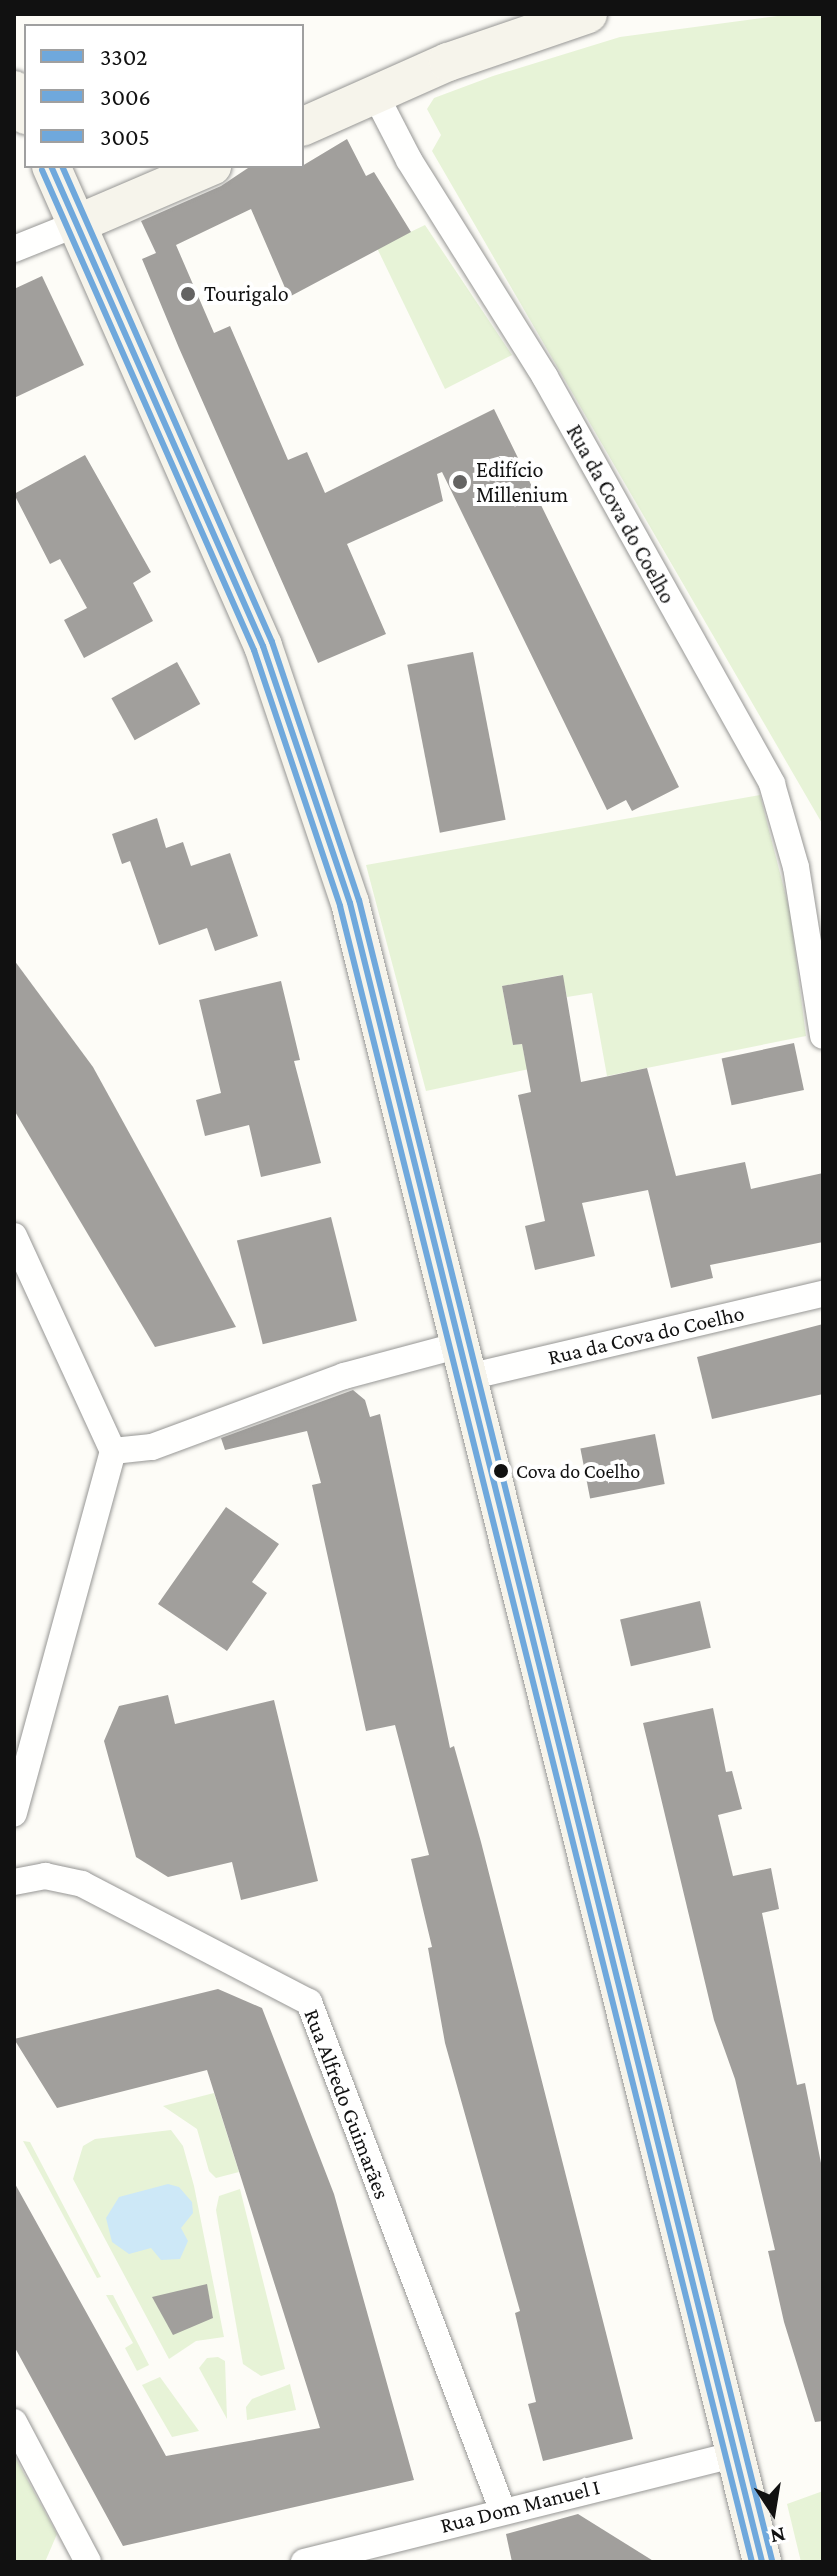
<!DOCTYPE html>
<html>
<head>
<meta charset="utf-8">
<style>
	body { margin:0 }
	#map { position:relative; width:837px; height:2576px; overflow:hidden; background:#fdfcf7; font-family:"Crimson Pro",serif }
	div>[style] { position:absolute }
	[style*='--x'] { left:calc(var(--x)*1px); top:calc(var(--y)*1px); width:calc(var(--w)*1px); rotate:calc(var(--a)*1deg) }
	.green>* { inset:0; background:#e7f3d7 }
	.water>* { inset:0; background:#cde8f7 }
	.building>* { inset:0; background:#a19f9c; transform-origin:0 0 }
	.roads { filter:drop-shadow(0 0 2px #979795) drop-shadow(0 0 2px #979795) }
	.street>* { height:26px; margin:-13px; padding:0 13px; transform-origin:13px; border-radius:13px; background:#fffffe }
	.secondary>* { height:38px; margin:-19px; padding:0 19px; transform-origin:19px; border-radius:19px; background:#f6f4eb }
	.bus-1>* { height:6px; margin:-3px; padding:0 3px; transform-origin:3px; border-radius:3px; background:#6fa8dc }
	.bus-2>* { height:6px; margin:-3px; padding:0 3px; transform-origin:3px; border-radius:3px; background:#6fa8dc }
	.bus-3>* { height:6px; margin:-3px; padding:0 3px; transform-origin:3px; border-radius:3px; background:#6fa8dc }
	.dots>* { width:22px; height:22px; translate:-50% -50%; box-sizing:border-box; border:4px solid #fff; border-radius:50% }
	span { translate:-50% -50%; white-space:nowrap; text-align:center; line-height:1.15; -webkit-text-stroke:8px #fff; paint-order:stroke }
	.bus-label { font-size:20px; color:#111 }
	.left { translate:0 -50%; text-align:left }
	.poi-label { font-size:22px; color:#111 }
	.street-label { font-size:22px; color:#111 }
	.frame { position:absolute; inset:0; border:16px solid #111; pointer-events:none }
	.legend { position:absolute; left:24px; top:24px; width:280px; height:144px; box-sizing:border-box; background:#fff; border:2px solid #a0a0a0; margin:0; padding:10px 14px; list-style:none; font-size:24px; color:#111 }
	.legend li { display:flex; align-items:center; gap:16px; height:40px }
	.legend b { width:40px; border:2px solid #a0a0a0 }
	.north { position:absolute; left:733px; top:2472px; width:80px; height:80px; -webkit-text-stroke:6px #fff; paint-order:stroke; rotate:168deg; font-size:22px; font-weight:700; line-height:32px; text-align:center; color:#111 }
	.north::after { content:''; display:block; margin:auto; width:28px; height:36px; background:#111; clip-path:polygon(50% 0,100% 100%,50% 72%,0 100%) }
</style>
</head>
<body>
<div id="map">
	<div class="green">
		<i style="clip-path:polygon(793px 14px,823px 14px,823px 825px,432px 151px,441px 135px,427px 109px,434px 98px,493px 76px,620px 37px)"></i>
		<i style="clip-path:polygon(425px 225px,512px 355px,445px 389px,377px 248px)"></i>
		<i style="clip-path:polygon(760px 795px,790px 912px,806px 1036px,607px 1076px,592px 993px,567px 997px,562px 975px,502px 986px,513px 1045px,522px 1044px,525px 1059px,534px 1068px,426px 1091px,366px 865px)"></i>
		<i style="clip-path:polygon(214px 2093px,239px 2172px,216px 2178px,209px 2171px,197px 2129px,163px 2106px)"></i>
		<i style="clip-path:polygon(171px 2130px,183px 2146px,194px 2186px,224px 2337px,196px 2341px,169px 2359px,73px 2179px,83px 2146px,95px 2139px)"></i>
		<i style="clip-path:polygon(23px 2141px,30px 2142px,101px 2277px,97px 2278px)"></i>
		<i style="clip-path:polygon(240px 2189px,285px 2369px,261px 2376px,243px 2364px,216px 2210px,219px 2196px)"></i>
		<i style="clip-path:polygon(106px 2295px,113px 2295px,149px 2365px,137px 2371px,125px 2348px,133px 2343px)"></i>
		<i style="clip-path:polygon(218px 2357px,225px 2361px,227px 2419px,199px 2368px,207px 2358px)"></i>
		<i style="clip-path:polygon(160px 2377px,199px 2431px,172px 2437px,142px 2385px)"></i>
		<i style="clip-path:polygon(290px 2384px,296px 2410px,247px 2420px,246px 2407px,252px 2399px)"></i>
		<i style="clip-path:polygon(14px 2455px,57px 2534px,45px 2562px,14px 2562px)"></i>
		<i style="clip-path:polygon(823px 2491px,823px 2562px,801px 2562px,787px 2504px)"></i>
	</div>
	<div class="water">
		<i style="clip-path:polygon(168px 2184px,179px 2187px,192px 2202px,193px 2213px,181px 2228px,188px 2241px,180px 2259px,161px 2260px,151px 2248px,129px 2254px,112px 2242px,106px 2218px,119px 2197px)"></i>
	</div>
	<div class="building">
		<i style="clip-path:polygon(347px 139px,366px 176px,374px 172px,411px 232px,289px 297px,251px 209px,176px 245px,214px 333px,230px 326px,288px 460px,307px 452px,325px 493px,494px 409px,679px 787px,632px 811px,626px 800px,607px 810px,442px 472px,437px 474px,443px 501px,347px 544px,386px 634px,318px 663px,179px 348px,142px 259px,156px 253px,141px 221px,221px 186px,251px 166px,302px 166px)"></i>
		<i style="clip-path:polygon(42px 276px,84px 365px,14px 398px,14px 289px)"></i>
		<i style="clip-path:polygon(85px 455px,151px 572px,133px 583px,153px 621px,84px 658px,64px 620px,87px 608px,60px 559px,50px 564px,14px 494px)"></i>
		<i style="left:473px;top:652px;width:171px;height:67px;rotate:79deg"></i>
		<i style="left:177px;top:662px;width:48px;height:75px;rotate:61deg"></i>
		<i style="clip-path:polygon(157px 818px,166px 848px,183px 842px,191px 866px,230px 853px,258px 936px,215px 951px,207px 928px,159px 945px,130px 861px,122px 864px,112px 834px)"></i>
		<i style="clip-path:polygon(14px 960px,93px 1067px,236px 1327px,155px 1347px,14px 1110px)"></i>
		<i style="clip-path:polygon(563px 975px,581px 1082px,647px 1068px,676px 1176px,745px 1162px,751px 1189px,823px 1173px,823px 1242px,710px 1265px,713px 1278px,671px 1288px,648px 1190px,582px 1203px,595px 1256px,535px 1270px,525px 1226px,545px 1221px,518px 1095px,531px 1092px,522px 1044px,513px 1045px,502px 986px)"></i>
		<i style="clip-path:polygon(281px 981px,300px 1060px,294px 1061px,321px 1163px,261px 1177px,249px 1125px,205px 1136px,196px 1100px,221px 1093px,199px 1000px)"></i>
		<i style="left:794px;top:1043px;width:48px;height:74px;rotate:78deg"></i>
		<i style="left:331px;top:1217px;width:107px;height:97px;rotate:76deg"></i>
		<i style="clip-path:polygon(823px 1324px,823px 1394px,712px 1419px,697px 1357px)"></i>
		<i style="clip-path:polygon(353px 1390px,365px 1400px,370px 1417px,380px 1414px,450px 1748px,454px 1746px,481px 1842px,633px 2439px,543px 2461px,528px 2404px,536px 2402px,515px 2313px,520px 2311px,445px 2043px,428px 1948px,432px 1947px,411px 1859px,429px 1855px,395px 1725px,366px 1731px,312px 1485px,321px 1483px,307px 1431px,225px 1450px,221px 1438px)"></i>
		<i style="left:655px;top:1434px;width:51px;height:76px;rotate:79deg"></i>
		<i style="clip-path:polygon(226px 1507px,279px 1544px,252px 1582px,267px 1593px,227px 1651px,158px 1604px)"></i>
		<i style="left:700px;top:1601px;width:48px;height:82px;rotate:77deg"></i>
		<i style="clip-path:polygon(168px 1695px,175px 1724px,274px 1700px,318px 1881px,241px 1900px,232px 1862px,168px 1877px,136px 1857px,104px 1741px,119px 1706px)"></i>
		<i style="clip-path:polygon(713px 1708px,726px 1772px,732px 1771px,742px 1809px,718px 1815px,733px 1876px,771px 1868px,779px 1909px,762px 1913px,797px 2085px,805px 2083px,823px 2173px,823px 2421px,815px 2422px,784px 2322px,768px 2251px,775px 2250px,735px 2079px,714px 2020px,643px 1723px)"></i>
		<i style="clip-path:polygon(218px 1989px,262px 2008px,334px 2194px,414px 2480px,123px 2546px,14px 2346px,14px 2182px,166px 2456px,320px 2428px,207px 2070px,57px 2108px,14px 2039px)"></i>
		<i style="clip-path:polygon(207px 2284px,213px 2318px,173px 2335px,152px 2297px)"></i>
		<i style="clip-path:polygon(578px 2514px,655px 2562px,512px 2562px,506px 2534px)"></i>
	</div>
	<div class="roads">
		<div class="street">
			<i style="--x:375;--y:94;--w:74;--a:62.7"></i>
			<i style="--x:409;--y:160;--w:256;--a:57.9"></i>
			<i style="--x:545;--y:377;--w:466;--a:60.8"></i>
			<i style="--x:772;--y:784;--w:86;--a:73.9"></i>
			<i style="--x:796;--y:867;--w:171;--a:80.9"></i>
			<i style="--x:14;--y:249;--w:70;--a:-21.8"></i>
			<i style="--x:14;--y:1236;--w:237;--a:65.3"></i>
			<i style="--x:113;--y:1451;--w:376;--a:105.3"></i>
			<i style="--x:468;--y:1377;--w:365;--a:-13.2"></i>
			<i style="--x:113;--y:1451;--w:39;--a:-6"></i>
			<i style="--x:152;--y:1447;--w:205;--a:-20.3"></i>
			<i style="--x:344;--y:1376;--w:120;--a:-15"></i>
			<i style="--x:14;--y:1882;--w:32;--a:-11"></i>
			<i style="--x:45;--y:1876;--w:38;--a:12"></i>
			<i style="--x:82;--y:1884;--w:256;--a:27.5"></i>
			<i style="--x:309;--y:2002;--w:542;--a:69.16"></i>
			<i style="--x:14;--y:2422;--w:158;--a:62.1"></i>
			<i style="--x:304;--y:2562;--w:445;--a:-14"></i>
		</div>
		<div class="secondary">
			<i style="--x:14;--y:90;--w:28;--a:64"></i>
			<i style="--x:302;--y:127;--w:160;--a:-24"></i>
			<i style="--x:448;--y:62;--w:148;--a:-18.9"></i>
			<i style="--x:51;--y:166;--w:525;--a:66.17"></i>
			<i style="--x:263;--y:646;--w:271;--a:71.3"></i>
			<i style="--x:350;--y:903;--w:1709;--a:76.05"></i>
			<i style="--x:79;--y:223;--w:145;--a:-23.2"></i>
		</div>
	</div>
	<div class="bus-1">
		<i style="--x:51;--y:166;--w:525;--a:66.17"></i>
		<i style="--x:263;--y:646;--w:271;--a:71.3"></i>
		<i style="--x:350;--y:903;--w:1709;--a:76.05"></i>
	</div>
	<div class="bus-2">
		<i style="--x:42;--y:170;--w:525;--a:66.17"></i>
		<i style="--x:254;--y:650;--w:270;--a:71.4"></i>
		<i style="--x:340;--y:906;--w:1706;--a:76.03"></i>
	</div>
	<div class="bus-3">
		<i style="--x:62;--y:166;--w:520;--a:66.19"></i>
		<i style="--x:272;--y:642;--w:272;--a:71.4"></i>
		<i style="--x:359;--y:900;--w:1711;--a:76.03"></i>
	</div>
	<div class="dots">
		<i style="left:188px;top:294px;background:#646362"></i>
		<i style="left:460px;top:482px;background:#646362"></i>
		<i style="left:501px;top:1471px;background:#111"></i>
	</div>
	<div class="bus-label">
		<span class="left" style="left:516px;top:1471px">Cova do Coelho</span>
	</div>
	<div class="poi-label">
		<span class="left" style="left:204px;top:294px">Tourigalo</span>
		<span class="left" style="left:476px;top:482px">Edifício<br>Millenium</span>
	</div>
	<div class="street-label">
		<span style="left:621px;top:514px;rotate:61deg">Rua da Cova do Coelho</span>
		<span style="left:646px;top:1335px;rotate:-13deg">Rua da Cova do Coelho</span>
		<span style="left:347px;top:2104px;rotate:69deg">Rua Alfredo Guimarães</span>
		<span style="left:520px;top:2506px;rotate:-14deg">Rua Dom Manuel I</span>
	</div>
	<div class="frame"></div>
	<ul class="legend">
	<li><b style="height:10px;background:#6fa8dc"></b>3302</li>
	<li><b style="height:10px;background:#6fa8dc"></b>3006</li>
	<li><b style="height:10px;background:#6fa8dc"></b>3005</li>
	</ul>
	<div class="north">N</div>
</div>
</body>
</html>
